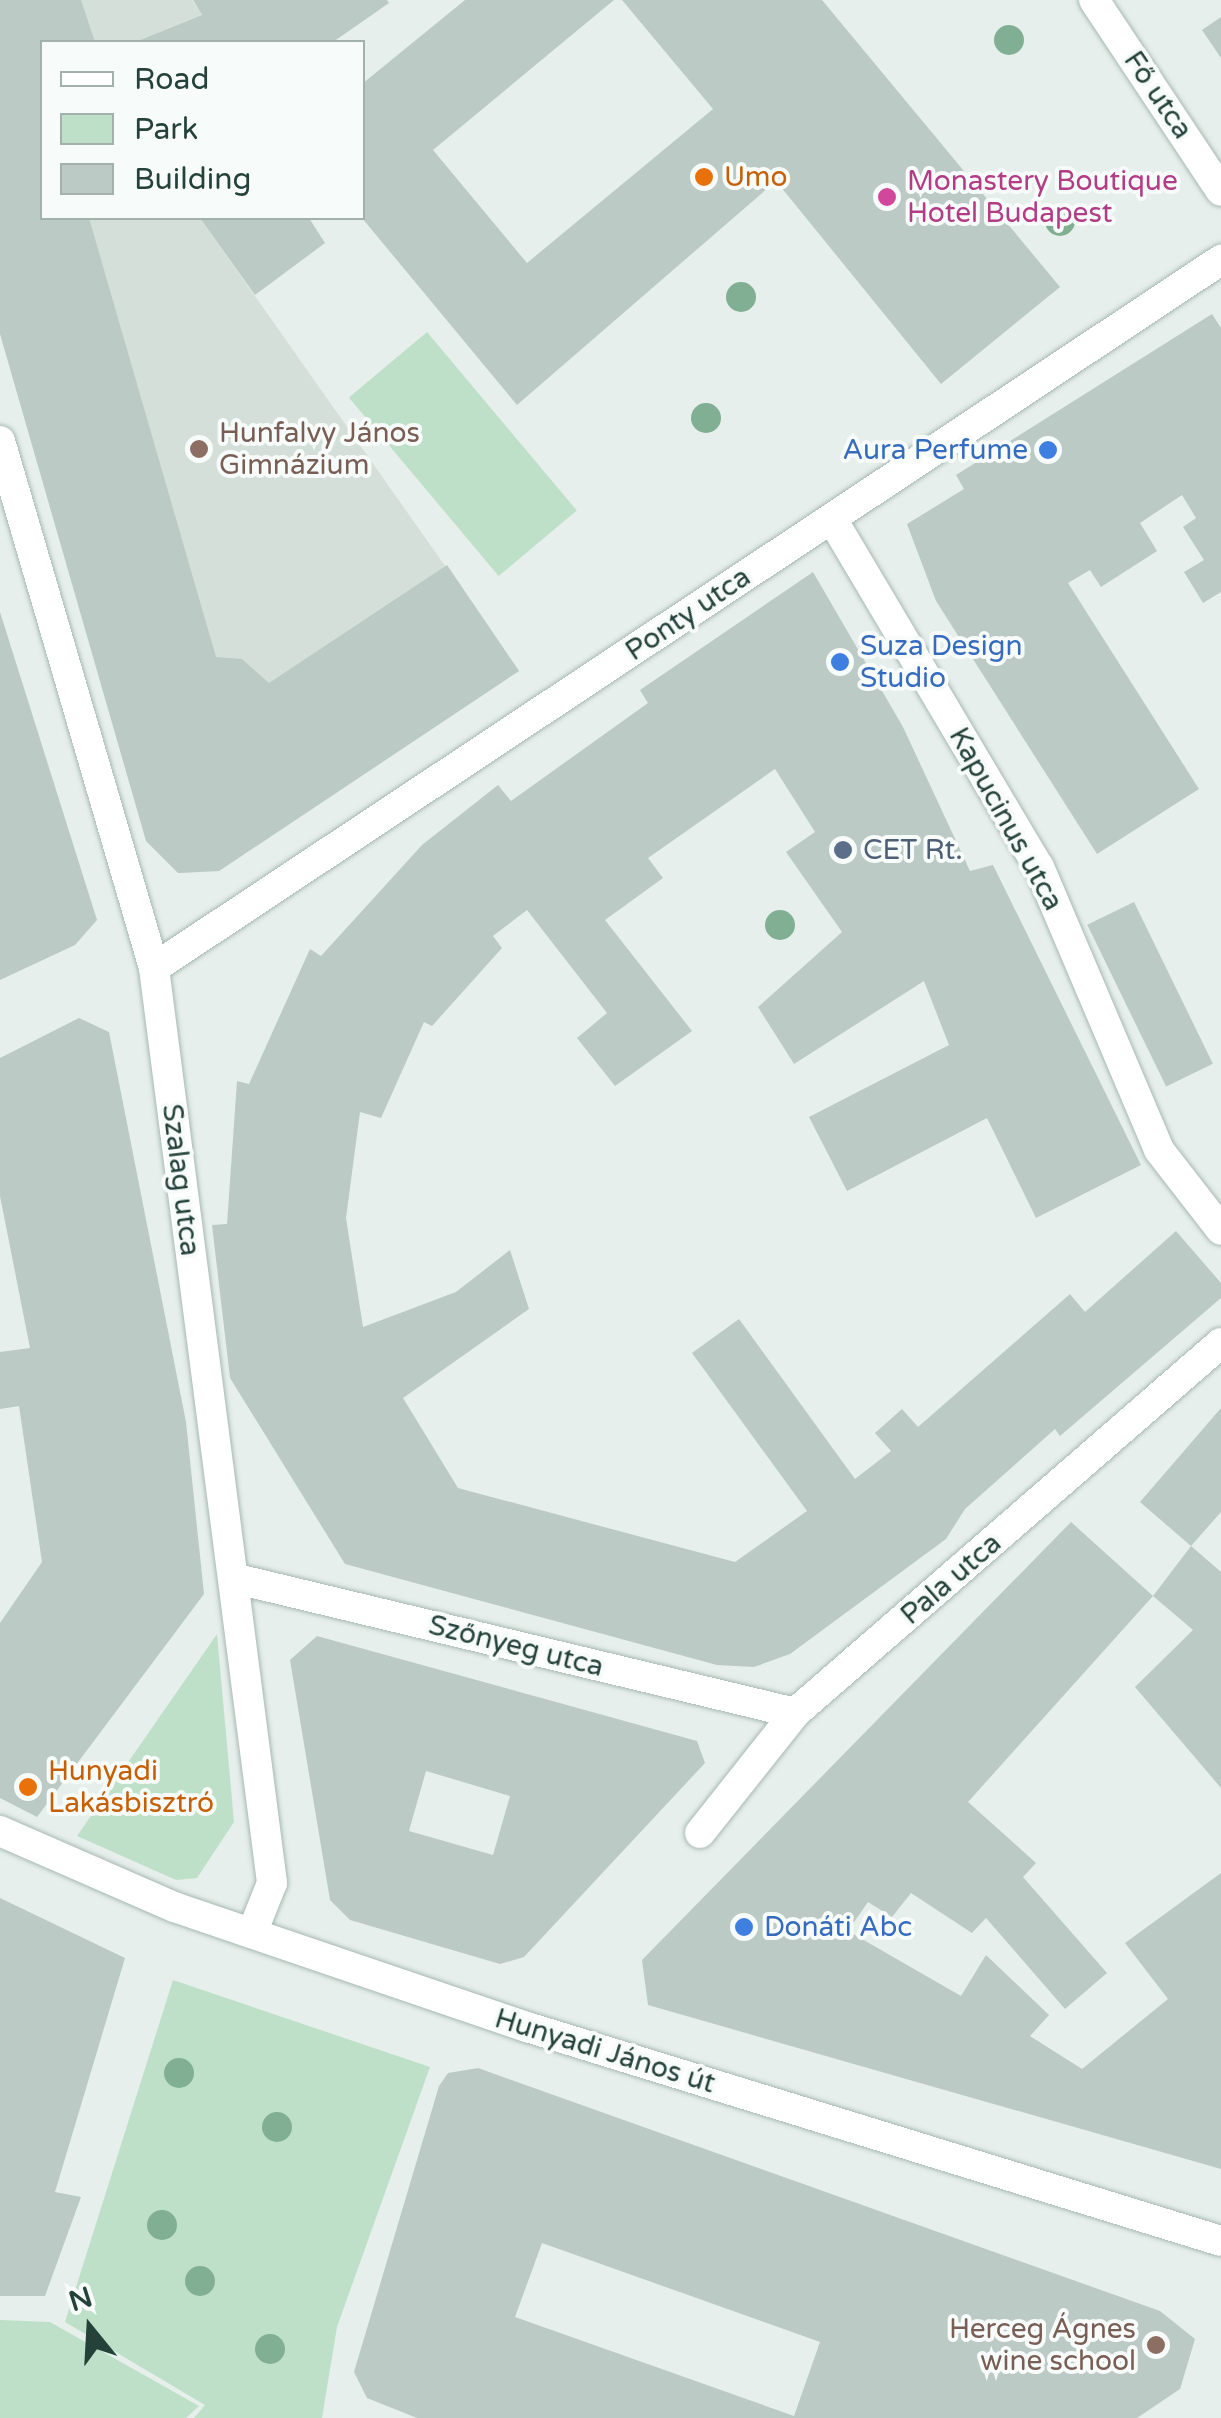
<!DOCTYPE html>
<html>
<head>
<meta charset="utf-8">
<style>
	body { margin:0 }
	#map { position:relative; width:1221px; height:2418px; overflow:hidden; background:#e6efeb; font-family:"Varela Round",sans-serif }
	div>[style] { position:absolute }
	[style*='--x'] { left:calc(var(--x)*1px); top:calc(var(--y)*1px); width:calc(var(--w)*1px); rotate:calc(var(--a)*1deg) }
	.built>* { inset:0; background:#d4dfda }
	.green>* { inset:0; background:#bfe0c8; transform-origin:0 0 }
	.building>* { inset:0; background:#bbcac4; transform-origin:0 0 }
	.roads { filter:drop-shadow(0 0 2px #a8b8b2) drop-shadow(0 0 2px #a8b8b2) }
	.minor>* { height:30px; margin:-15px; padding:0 15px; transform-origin:15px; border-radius:15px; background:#fff }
	.tertiary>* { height:30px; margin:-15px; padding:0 15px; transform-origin:15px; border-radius:15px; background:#fff }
	.trees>* { width:30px; height:30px; margin:-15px; border-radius:50%; background:#80af93 }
	.dots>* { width:28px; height:28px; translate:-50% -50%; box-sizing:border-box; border:5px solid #f7fbf9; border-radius:50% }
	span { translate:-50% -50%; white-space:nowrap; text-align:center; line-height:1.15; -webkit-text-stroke:8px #f7fbf9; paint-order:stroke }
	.street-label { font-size:28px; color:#24423a }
	.food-label { font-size:28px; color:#c56008 }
	.left { translate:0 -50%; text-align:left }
	.hotel-label { font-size:28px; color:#b23c85 }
	.education-label { font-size:28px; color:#785e54 }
	.right { translate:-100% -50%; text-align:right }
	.shop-label { font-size:28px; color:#366cbe }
	.service-label { font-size:28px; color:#4e5e75 }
	.legend { position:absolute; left:40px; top:40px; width:325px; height:180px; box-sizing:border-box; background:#f7fbf9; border:2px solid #a3b1ad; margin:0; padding:12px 18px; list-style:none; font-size:30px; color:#24423a }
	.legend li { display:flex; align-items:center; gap:20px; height:50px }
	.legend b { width:50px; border:2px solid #a3b1ad }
	.north { position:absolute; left:40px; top:2278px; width:100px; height:100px; -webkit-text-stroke:8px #f7fbf9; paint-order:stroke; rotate:342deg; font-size:28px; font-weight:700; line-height:40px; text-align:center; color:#24423a }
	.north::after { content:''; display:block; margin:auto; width:35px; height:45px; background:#24423a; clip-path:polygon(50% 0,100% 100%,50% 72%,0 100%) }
</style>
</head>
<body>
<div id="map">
	<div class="built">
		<i style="clip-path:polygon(0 0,192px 0,202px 15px,135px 42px,42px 42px,42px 218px,200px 218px,519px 671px,219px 871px,178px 873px,146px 841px)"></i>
	</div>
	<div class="green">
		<i style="left:427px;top:332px;width:233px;height:102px;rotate:50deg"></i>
		<i style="clip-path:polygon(217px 1634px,234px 1822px,197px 1878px,176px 1880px,77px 1836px)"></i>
		<i style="clip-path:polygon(173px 1980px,430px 2067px,337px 2327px,322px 2418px,194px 2418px,205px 2405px,65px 2322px)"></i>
		<i style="clip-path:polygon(0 2320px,50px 2322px,199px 2406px,186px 2418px,0 2418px)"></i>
	</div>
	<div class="building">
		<i style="clip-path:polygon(0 0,81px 0,95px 42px,42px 42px,42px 218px,89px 218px,216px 657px,242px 659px,269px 683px,447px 565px,519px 671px,219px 871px,178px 873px,146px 841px,0 334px)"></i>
		<i style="clip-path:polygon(193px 0,387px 0,389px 3px,333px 42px,135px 42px,202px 15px)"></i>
		<i style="clip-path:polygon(465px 0,614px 0,433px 150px,527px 263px,713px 109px,622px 0,822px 0,1060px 287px,941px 384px,776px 181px,517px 405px,362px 218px,362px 84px)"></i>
		<i style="clip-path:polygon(1221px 17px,1221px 58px,1202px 30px)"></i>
		<i style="clip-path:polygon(200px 218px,309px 218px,325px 243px,255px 295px)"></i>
		<i style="clip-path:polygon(1212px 314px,1221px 328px,1221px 592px,1203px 603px,1184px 572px,1204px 560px,1183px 527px,1196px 518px,1182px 495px,1140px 523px,1157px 551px,1101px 587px,1090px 570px,1068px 583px,1199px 789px,1097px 854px,936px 601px,907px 524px,964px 489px,956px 475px)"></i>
		<i style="clip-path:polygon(813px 572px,903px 727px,970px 871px,993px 865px,1141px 1165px,1036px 1218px,987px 1118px,847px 1191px,809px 1117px,949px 1045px,924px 981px,794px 1064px,758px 1007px,842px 932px,786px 852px,815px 832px,775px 769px,648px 858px,663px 878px,605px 920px,692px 1031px,615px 1086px,577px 1038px,607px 1013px,527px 910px,493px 936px,502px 948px,432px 1026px,424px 1022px,381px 1118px,360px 1112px,346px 1218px,363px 1327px,456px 1292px,510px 1250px,529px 1309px,403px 1398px,458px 1488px,735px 1562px,807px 1511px,692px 1353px,739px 1319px,855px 1479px,891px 1451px,875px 1433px,902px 1409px,918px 1427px,1070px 1294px,1085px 1312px,1176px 1231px,1221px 1283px,1221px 1298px,1060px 1436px,1055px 1429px,965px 1509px,946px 1539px,790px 1654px,754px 1667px,717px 1665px,345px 1564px,230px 1378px,212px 1225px,227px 1224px,237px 1081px,249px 1084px,310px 949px,321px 956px,422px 845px,498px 785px,511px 801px,648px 703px,640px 690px)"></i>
		<i style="clip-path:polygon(0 612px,97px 920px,75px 945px,0 980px)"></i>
		<i style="left:1134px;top:902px;width:180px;height:52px;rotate:64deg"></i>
		<i style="clip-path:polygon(79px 1018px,109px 1032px,186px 1422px,204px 1594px,37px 1817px,0 1798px,0 1623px,42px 1562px,19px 1406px,0 1409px,0 1352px,30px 1348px,0 1196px,0 1058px)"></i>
		<i style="clip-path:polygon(1221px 1408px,1221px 1512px,1191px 1546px,1140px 1502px)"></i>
		<i style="clip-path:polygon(1071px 1522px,1153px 1596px,968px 1802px,1036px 1863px,1023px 1877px,1107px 1973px,1065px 2009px,986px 1918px,972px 1933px,911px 1893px,892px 1917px,868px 1902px,848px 1931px,961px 1996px,986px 1955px,1049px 2015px,1030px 2036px,1082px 2069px,1168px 1999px,1125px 1943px,1221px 1873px,1221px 2169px,648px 2005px,642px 1960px)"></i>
		<i style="clip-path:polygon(1191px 1546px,1221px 1572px,1221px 1788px,1135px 1687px,1193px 1630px,1153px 1596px)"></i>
		<i style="clip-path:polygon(evenodd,317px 1636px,697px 1741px,705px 1763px,524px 1957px,500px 1964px,350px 1920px,330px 1900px,290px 1660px,317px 1636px,426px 1771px,510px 1796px,493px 1855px,409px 1831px,426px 1771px)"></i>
		<i style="clip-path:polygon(0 1898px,125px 1958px,55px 2192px,81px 2197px,45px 2296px,0 2296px)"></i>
		<i style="clip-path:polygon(evenodd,478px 2068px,1160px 2311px,1195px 2339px,1180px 2389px,1137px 2418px,417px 2418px,367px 2398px,354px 2372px,439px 2086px,448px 2073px,478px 2068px,542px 2243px,820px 2342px,794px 2416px,515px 2317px,542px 2243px)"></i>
	</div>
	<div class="roads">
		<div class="minor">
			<i style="--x:0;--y:441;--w:549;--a:73.71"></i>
			<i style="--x:154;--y:968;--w:923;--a:82.65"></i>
			<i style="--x:272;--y:1883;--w:54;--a:111.8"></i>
			<i style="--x:832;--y:519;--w:405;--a:59.3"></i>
			<i style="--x:1039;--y:867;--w:307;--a:67"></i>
			<i style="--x:1159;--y:1150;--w:101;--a:52.2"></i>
			<i style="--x:154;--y:968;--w:1281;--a:-33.57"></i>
			<i style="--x:237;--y:1579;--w:574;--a:13.5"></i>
			<i style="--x:0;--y:1831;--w:190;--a:23.6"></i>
			<i style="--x:174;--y:1907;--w:373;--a:18.8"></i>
			<i style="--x:527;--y:2027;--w:726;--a:17.14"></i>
			<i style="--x:700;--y:1833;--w:153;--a:-51.6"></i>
			<i style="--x:795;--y:1713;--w:564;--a:-40.98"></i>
		</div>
		<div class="tertiary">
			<i style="--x:1094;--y:0;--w:229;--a:56.4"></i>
		</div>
	</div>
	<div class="trees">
		<i style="left:1009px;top:40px"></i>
		<i style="left:1060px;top:221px"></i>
		<i style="left:741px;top:297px"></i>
		<i style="left:706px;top:418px"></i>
		<i style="left:780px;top:925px"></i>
		<i style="left:179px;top:2073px"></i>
		<i style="left:277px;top:2127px"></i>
		<i style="left:162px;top:2225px"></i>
		<i style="left:200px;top:2281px"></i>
		<i style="left:270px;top:2349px"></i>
	</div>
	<div class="dots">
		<i style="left:704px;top:177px;background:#e8710a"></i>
		<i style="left:887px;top:197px;background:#d1479c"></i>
		<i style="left:199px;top:449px;background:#8d6e63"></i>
		<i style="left:1048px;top:450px;background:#3f7fe0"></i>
		<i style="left:840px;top:662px;background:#3f7fe0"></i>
		<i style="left:843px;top:850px;background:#5c6f8a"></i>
		<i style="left:28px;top:1787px;background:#e8710a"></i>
		<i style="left:744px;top:1927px;background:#3f7fe0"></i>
		<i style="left:1156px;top:2345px;background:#8d6e63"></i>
	</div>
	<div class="street-label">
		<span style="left:1158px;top:95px;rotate:56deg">Fő utca</span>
		<span style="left:688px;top:614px;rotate:-34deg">Ponty utca</span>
		<span style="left:1006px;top:819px;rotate:61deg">Kapucinus utca</span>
		<span style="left:181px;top:1180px;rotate:83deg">Szalag utca</span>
		<span style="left:951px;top:1579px;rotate:-41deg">Pala utca</span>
		<span style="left:516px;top:1646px;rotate:14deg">Szőnyeg utca</span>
		<span style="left:605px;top:2051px;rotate:17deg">Hunyadi János út</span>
	</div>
	<div class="food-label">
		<span class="left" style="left:724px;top:177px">Umo</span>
		<span class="left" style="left:48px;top:1787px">Hunyadi<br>Lakásbisztró</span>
	</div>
	<div class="hotel-label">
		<span class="left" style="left:907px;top:197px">Monastery Boutique<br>Hotel Budapest</span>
	</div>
	<div class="education-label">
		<span class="left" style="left:219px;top:449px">Hunfalvy János<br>Gimnázium</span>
		<span class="right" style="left:1136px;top:2345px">Herceg Ágnes<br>wine school</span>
	</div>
	<div class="shop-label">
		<span class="right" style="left:1028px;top:450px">Aura Perfume</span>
		<span class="left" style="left:860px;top:662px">Suza Design<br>Studio</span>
		<span class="left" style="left:764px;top:1927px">Donáti Abc</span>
	</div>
	<div class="service-label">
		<span class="left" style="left:863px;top:850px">CET Rt.</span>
	</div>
	<ul class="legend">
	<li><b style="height:12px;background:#fff"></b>Road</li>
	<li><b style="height:28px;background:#bfe0c8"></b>Park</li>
	<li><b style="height:28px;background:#bbcac4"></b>Building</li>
	</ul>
	<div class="north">N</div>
</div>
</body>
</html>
